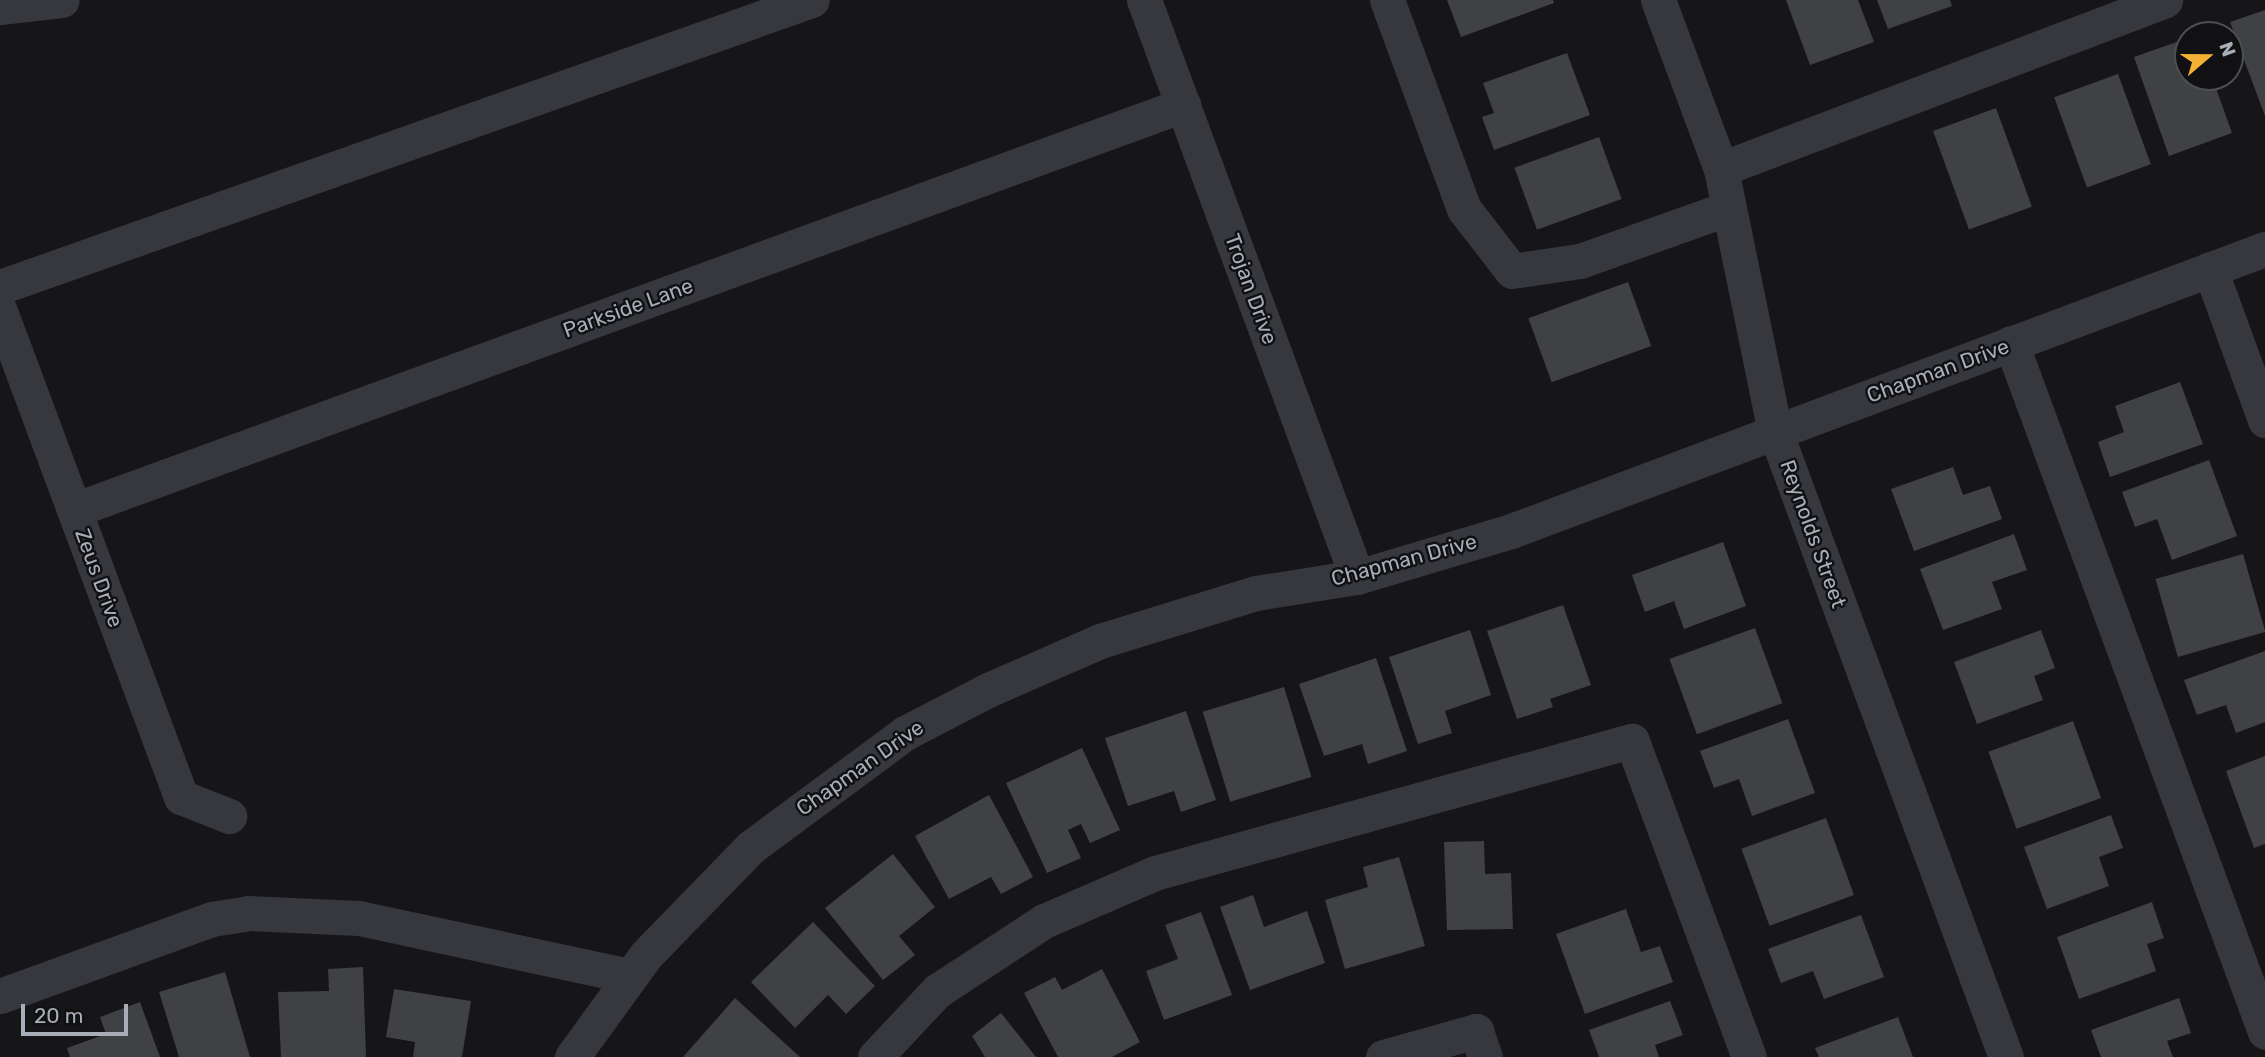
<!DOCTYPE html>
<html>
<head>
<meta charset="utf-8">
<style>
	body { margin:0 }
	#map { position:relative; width:2265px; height:1057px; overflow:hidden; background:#161618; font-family:Rubik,sans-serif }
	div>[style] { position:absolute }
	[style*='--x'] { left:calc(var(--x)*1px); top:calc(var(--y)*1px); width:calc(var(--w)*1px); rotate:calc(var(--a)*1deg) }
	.building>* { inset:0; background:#404145; transform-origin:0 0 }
	.minor>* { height:35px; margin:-17.5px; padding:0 17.5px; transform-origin:17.5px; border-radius:17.5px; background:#37383d }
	span { translate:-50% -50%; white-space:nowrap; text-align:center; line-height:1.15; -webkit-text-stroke:5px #111113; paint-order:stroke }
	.street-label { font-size:21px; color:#a8adb8 }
	.north { position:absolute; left:2174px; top:21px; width:70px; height:70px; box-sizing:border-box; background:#111113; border:2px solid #4d4f55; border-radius:50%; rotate:70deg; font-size:19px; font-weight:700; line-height:28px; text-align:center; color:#a8adb8 }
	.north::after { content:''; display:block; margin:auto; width:24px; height:32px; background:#f2b134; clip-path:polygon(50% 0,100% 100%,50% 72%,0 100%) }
	.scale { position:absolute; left:21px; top:1004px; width:107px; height:32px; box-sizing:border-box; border:4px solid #a8adb8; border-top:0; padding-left:9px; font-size:21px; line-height:24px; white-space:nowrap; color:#a8adb8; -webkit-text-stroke:5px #111113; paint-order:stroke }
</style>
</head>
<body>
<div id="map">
	<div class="building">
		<i style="clip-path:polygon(1447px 0,1553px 0,1554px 3px,1461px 37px)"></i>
		<i style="clip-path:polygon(1786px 0,1858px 0,1874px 42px,1810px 65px)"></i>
		<i style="clip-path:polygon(1877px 0,1950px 0,1952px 6px,1888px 29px)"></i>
		<i style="clip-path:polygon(2265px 10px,2265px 116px,2230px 22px)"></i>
		<i style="clip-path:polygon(2188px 38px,2188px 77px,2212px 77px,2232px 133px,2169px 156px,2134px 57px)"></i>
		<i style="clip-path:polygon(1567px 53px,1590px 115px,1494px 150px,1482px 117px,1494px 113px,1483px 83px)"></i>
		<i style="left:2118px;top:74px;width:96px;height:68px;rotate:70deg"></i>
		<i style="left:1996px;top:108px;width:105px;height:67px;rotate:70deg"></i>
		<i style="left:1599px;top:137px;width:66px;height:90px;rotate:70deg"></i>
		<i style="left:1628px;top:282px;width:68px;height:106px;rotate:70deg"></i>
		<i style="clip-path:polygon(2180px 382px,2203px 444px,2110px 477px,2098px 442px,2124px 432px,2115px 406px)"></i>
		<i style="clip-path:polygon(2209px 460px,2237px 536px,2172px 560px,2157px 519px,2135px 527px,2122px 492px)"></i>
		<i style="clip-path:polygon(1953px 467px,1963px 495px,1990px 486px,2002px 519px,1914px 551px,1891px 489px)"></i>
		<i style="clip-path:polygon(2014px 534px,2027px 570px,1992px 582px,2002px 609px,1943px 630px,1920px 569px)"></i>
		<i style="clip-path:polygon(1723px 542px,1746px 606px,1684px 629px,1674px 601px,1645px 612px,1632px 575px)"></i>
		<i style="left:2243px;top:554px;width:81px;height:91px;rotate:74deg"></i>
		<i style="clip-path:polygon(1563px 605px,1591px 685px,1550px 699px,1553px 707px,1517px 719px,1487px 631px)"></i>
		<i style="left:1755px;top:628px;width:80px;height:91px;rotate:70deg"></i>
		<i style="clip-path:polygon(1470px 630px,1491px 695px,1445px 711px,1452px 733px,1418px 744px,1389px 657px)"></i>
		<i style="clip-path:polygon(2041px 630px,2055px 668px,2034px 676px,2043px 700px,1977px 724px,1954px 662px)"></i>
		<i style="clip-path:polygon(2265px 651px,2265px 722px,2236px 733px,2226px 705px,2197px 715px,2184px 680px)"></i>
		<i style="clip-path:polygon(1376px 658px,1407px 751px,1368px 764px,1362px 744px,1324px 756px,1299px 684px)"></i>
		<i style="left:1284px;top:687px;width:94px;height:85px;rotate:73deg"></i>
		<i style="clip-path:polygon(1186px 711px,1216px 800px,1181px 812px,1174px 791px,1128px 806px,1105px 738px)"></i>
		<i style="clip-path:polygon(1788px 719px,1815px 793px,1752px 816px,1739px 779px,1714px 788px,1700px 751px)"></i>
		<i style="left:2073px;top:721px;width:82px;height:90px;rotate:70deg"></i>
		<i style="clip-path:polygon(1082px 748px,1120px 830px,1090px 843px,1081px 824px,1068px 830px,1081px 858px,1047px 873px,1006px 783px)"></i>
		<i style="clip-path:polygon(2265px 756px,2265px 844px,2254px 848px,2226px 771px)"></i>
		<i style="clip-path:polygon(989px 795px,1033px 877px,1001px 894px,991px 877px,949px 899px,915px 836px)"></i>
		<i style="clip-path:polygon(2111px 815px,2123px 848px,2099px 857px,2109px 886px,2047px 909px,2024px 847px)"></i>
		<i style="left:1826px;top:818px;width:82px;height:90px;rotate:70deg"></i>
		<i style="clip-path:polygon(1484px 841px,1485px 874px,1511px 873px,1513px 929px,1447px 930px,1444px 842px)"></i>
		<i style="clip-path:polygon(893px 854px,935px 907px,899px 936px,915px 955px,883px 980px,825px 908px)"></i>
		<i style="clip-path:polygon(1399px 857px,1425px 946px,1345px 969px,1325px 900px,1368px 887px,1363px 867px)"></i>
		<i style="clip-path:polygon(1253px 895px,1264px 927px,1307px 911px,1325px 963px,1250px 990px,1220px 907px)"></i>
		<i style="clip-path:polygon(2152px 902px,2164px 938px,2147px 944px,2156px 971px,2079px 999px,2057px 937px)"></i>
		<i style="clip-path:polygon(1626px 909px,1641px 952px,1660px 946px,1673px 982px,1585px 1014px,1556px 934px)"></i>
		<i style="clip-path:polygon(1201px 912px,1232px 995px,1164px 1020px,1146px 971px,1178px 959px,1165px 925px)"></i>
		<i style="clip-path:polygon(1861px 915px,1884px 977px,1824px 999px,1813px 971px,1781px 983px,1768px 949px)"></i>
		<i style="clip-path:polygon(813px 922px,875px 986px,846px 1014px,828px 995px,795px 1028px,751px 982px)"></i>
		<i style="clip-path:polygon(363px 967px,366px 1057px,281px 1057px,278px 992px,329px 991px,328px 969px)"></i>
		<i style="clip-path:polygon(1102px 969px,1140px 1042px,1112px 1057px,1058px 1057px,1024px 993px,1055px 977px,1062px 990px)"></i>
		<i style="clip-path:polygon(225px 972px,250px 1057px,179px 1057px,159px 992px)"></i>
		<i style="clip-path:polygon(394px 989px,471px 1001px,462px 1057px,413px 1057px,415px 1042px,386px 1037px)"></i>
		<i style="clip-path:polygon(735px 998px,800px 1057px,683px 1057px)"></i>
		<i style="clip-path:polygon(2179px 998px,2191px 1033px,2167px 1041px,2173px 1057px,2101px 1057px,2091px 1030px)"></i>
		<i style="clip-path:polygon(1670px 1001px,1683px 1035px,1655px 1045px,1659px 1057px,1599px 1057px,1589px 1030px)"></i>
		<i style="clip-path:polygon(140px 1002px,160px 1057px,70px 1057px,67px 1048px,106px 1034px,100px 1017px)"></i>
		<i style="clip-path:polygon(1001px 1013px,1036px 1057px,985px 1057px,972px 1036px)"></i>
		<i style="clip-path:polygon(1898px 1017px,1913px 1057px,1819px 1057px,1815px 1048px)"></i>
	</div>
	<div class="minor">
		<i style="--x:1144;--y:0;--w:615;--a:69.74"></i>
		<i style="--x:1387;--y:0;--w:223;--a:69.8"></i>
		<i style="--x:1464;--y:209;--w:78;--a:52.3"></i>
		<i style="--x:1512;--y:271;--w:69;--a:-8.4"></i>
		<i style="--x:1580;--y:261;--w:158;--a:-19.6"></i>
		<i style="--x:1658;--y:0;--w:180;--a:69.6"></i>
		<i style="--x:1721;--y:169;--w:268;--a:78.4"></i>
		<i style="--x:1775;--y:431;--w:667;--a:69.75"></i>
		<i style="--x:0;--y:7;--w:62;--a:-6.4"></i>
		<i style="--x:1721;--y:169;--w:475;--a:-20.8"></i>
		<i style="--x:2210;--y:269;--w:161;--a:70"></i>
		<i style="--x:0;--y:287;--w:861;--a:-19.47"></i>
		<i style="--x:0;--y:311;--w:519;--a:69.57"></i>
		<i style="--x:181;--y:797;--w:52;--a:21.6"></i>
		<i style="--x:2011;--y:343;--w:734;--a:69.76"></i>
		<i style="--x:74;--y:510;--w:1181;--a:-20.06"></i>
		<i style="--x:0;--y:996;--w:226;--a:-20"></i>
		<i style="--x:212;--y:919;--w:36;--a:-9"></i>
		<i style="--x:248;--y:913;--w:111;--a:2.6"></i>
		<i style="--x:359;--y:918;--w:276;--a:12.1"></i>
		<i style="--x:572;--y:1057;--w:126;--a:-54"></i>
		<i style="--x:646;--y:955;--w:151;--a:-45.8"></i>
		<i style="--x:751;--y:847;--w:192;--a:-36.5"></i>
		<i style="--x:905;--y:733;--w:93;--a:-27.4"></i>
		<i style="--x:988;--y:690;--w:122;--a:-23.6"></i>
		<i style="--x:1100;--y:641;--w:163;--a:-17.1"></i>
		<i style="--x:1256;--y:593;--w:102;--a:-9"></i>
		<i style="--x:1357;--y:577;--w:161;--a:-16.6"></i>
		<i style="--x:1511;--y:531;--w:805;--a:-20.51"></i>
		<i style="--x:875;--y:1057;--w:91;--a:-46.8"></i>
		<i style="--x:937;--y:991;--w:128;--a:-33.2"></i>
		<i style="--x:1044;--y:921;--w:121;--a:-23.4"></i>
		<i style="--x:1155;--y:873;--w:495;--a:-15.5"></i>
		<i style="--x:1632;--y:741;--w:337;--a:69.7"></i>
		<i style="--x:1383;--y:1057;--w:97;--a:-15.6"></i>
		<i style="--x:1476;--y:1031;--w:28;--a:71"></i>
	</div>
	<div class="street-label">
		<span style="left:1251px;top:289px;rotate:70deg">Trojan Drive</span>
		<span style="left:628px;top:308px;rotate:-20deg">Parkside Lane</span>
		<span style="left:1938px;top:371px;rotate:-20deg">Chapman Drive</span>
		<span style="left:1813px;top:534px;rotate:70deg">Reynolds Street</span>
		<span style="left:1404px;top:560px;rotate:-15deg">Chapman Drive</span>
		<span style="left:99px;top:578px;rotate:70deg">Zeus Drive</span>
		<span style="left:860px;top:768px;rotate:-35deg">Chapman Drive</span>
	</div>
	<div class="north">N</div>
	<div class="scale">20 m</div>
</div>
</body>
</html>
